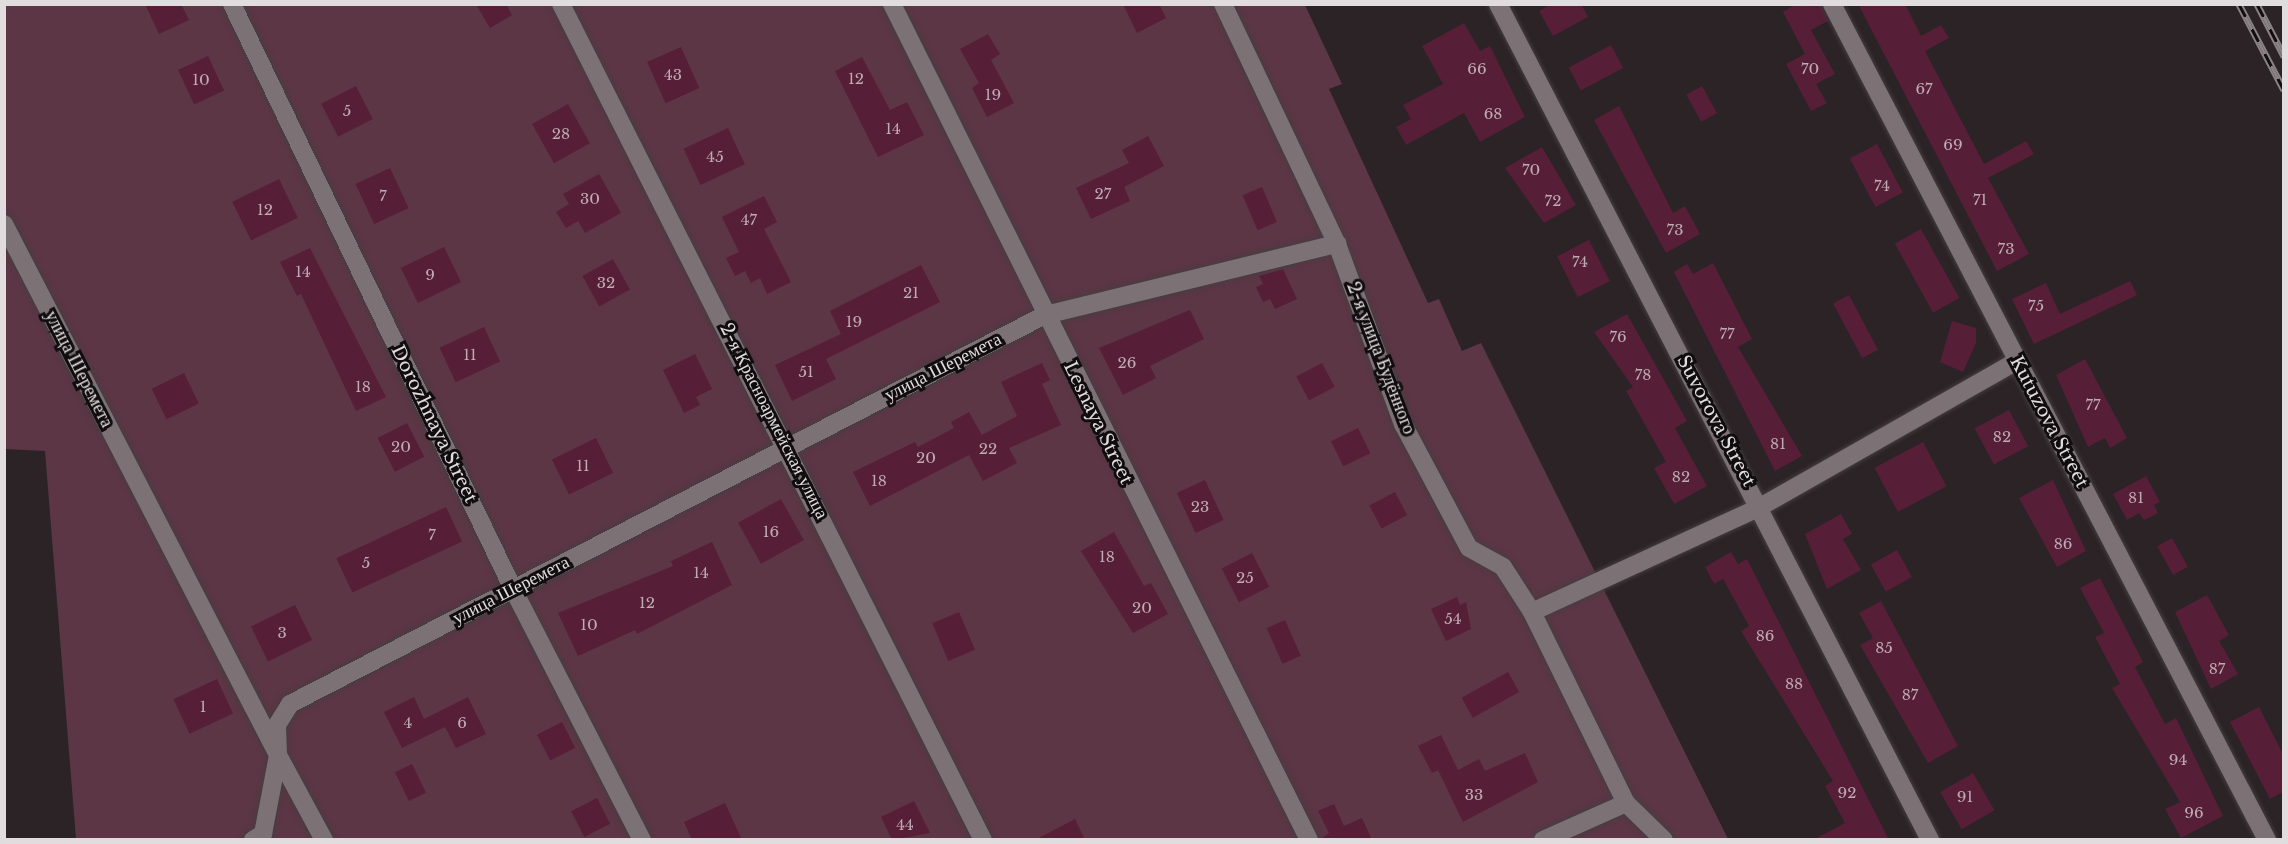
<!DOCTYPE html>
<html>
<head>
<meta charset="utf-8">
<style>
	body { margin:0 }
	#map { position:relative; width:2288px; height:844px; overflow:hidden; background:#2b2326; font-family:"Libre Baskerville",serif }
	div>[style] { position:absolute }
	[style*='--x'] { left:calc(var(--x)*1px); top:calc(var(--y)*1px); width:calc(var(--w)*1px); rotate:calc(var(--a)*1deg) }
	.green>* { inset:0; background:#5c3644 }
	.building>* { inset:0; background:#571e37; transform-origin:0 0 }
	.roads { filter:drop-shadow(0 0 2px #443e41) drop-shadow(0 0 2px #443e41) }
	.minor>* { height:18px; margin:-9px; padding:0 9px; transform-origin:9px; border-radius:9px; background:#7c7275 }
	.rail>* { height:7px; margin-top:-3.5px; transform-origin:0; background:repeating-linear-gradient(90deg,#110d0f 0 14px,#8a8486 0 28px); box-sizing:border-box; border-block:2px solid #8a8486 }
	span { translate:-50% -50%; white-space:nowrap; text-align:center; line-height:1.15; -webkit-text-stroke:6px #110d0f; paint-order:stroke }
	.number-label { font-size:15px; color:#beacb4 }
	.number-label span { -webkit-text-stroke-width:0 }
	.street-label { font-size:18px; color:#e1dcde }
	.frame { position:absolute; inset:0; border:6px solid #e1dcde; pointer-events:none }
</style>
</head>
<body>
<div id="map">
	<div class="green">
		<i style="clip-path:polygon(5px 5px,1305px 5px,1342px 84px,1329px 89px,1428px 303px,1439px 299px,1462px 351px,1481px 343px,1728px 839px,76px 839px,45px 451px,5px 449px)"></i>
	</div>
	<div class="building">
		<i style="clip-path:polygon(145px 4px,181px 4px,189px 20px,159px 34px)"></i>
		<i style="clip-path:polygon(476px 4px,506px 4px,512px 15px,490px 28px)"></i>
		<i style="clip-path:polygon(1123px 4px,1159px 4px,1166px 18px,1137px 33px)"></i>
		<i style="clip-path:polygon(1551px 4px,1581px 4px,1588px 17px,1553px 36px,1539px 11px)"></i>
		<i style="clip-path:polygon(1796px 4px,1820px 4px,1828px 21px,1811px 30px,1835px 74px,1816px 84px,1827px 103px,1811px 111px,1786px 64px,1805px 54px,1783px 12px)"></i>
		<i style="clip-path:polygon(1858px 4px,1905px 4px,1921px 36px,1941px 25px,1949px 38px,1925px 51px,1984px 164px,2026px 141px,2034px 154px,1988px 178px,2029px 254px,1997px 271px)"></i>
		<i style="clip-path:polygon(1464px 23px,1480px 51px,1490px 46px,1525px 117px,1480px 142px,1464px 113px,1406px 145px,1396px 127px,1411px 119px,1403px 105px,1443px 84px,1422px 46px)"></i>
		<i style="clip-path:polygon(988px 34px,1000px 54px,991px 60px,1014px 103px,987px 117px,972px 88px,979px 83px,960px 49px)"></i>
		<i style="left:1611px;top:45px;width:26px;height:48px;rotate:62deg"></i>
		<i style="left:681px;top:47px;width:45px;height:37px;rotate:66deg"></i>
		<i style="left:208px;top:56px;width:38px;height:33px;rotate:65deg"></i>
		<i style="clip-path:polygon(862px 57px,890px 110px,907px 102px,924px 135px,878px 157px,835px 71px)"></i>
		<i style="left:356px;top:86px;width:37px;height:39px;rotate:63deg"></i>
		<i style="left:1702px;top:86px;width:31px;height:18px;rotate:61deg"></i>
		<i style="left:568px;top:104px;width:45px;height:41px;rotate:61deg"></i>
		<i style="clip-path:polygon(1619px 106px,1673px 213px,1685px 206px,1700px 234px,1666px 253px,1594px 120px)"></i>
		<i style="left:728px;top:128px;width:40px;height:49px;rotate:65deg"></i>
		<i style="clip-path:polygon(1148px 136px,1164px 166px,1124px 187px,1130px 201px,1091px 219px,1076px 188px,1129px 163px,1122px 150px)"></i>
		<i style="left:1877px;top:144px;width:55px;height:31px;rotate:62deg"></i>
		<i style="clip-path:polygon(1542px 147px,1576px 205px,1544px 223px,1505px 168px)"></i>
		<i style="left:390px;top:168px;width:44px;height:38px;rotate:65deg"></i>
		<i style="clip-path:polygon(599px 174px,621px 213px,585px 233px,578px 221px,566px 228px,556px 212px,569px 204px,563px 194px)"></i>
		<i style="left:279px;top:179px;width:43px;height:52px;rotate:64deg"></i>
		<i style="left:1262px;top:187px;width:38px;height:21px;rotate:67deg"></i>
		<i style="clip-path:polygon(764px 196px,777px 222px,764px 229px,791px 282px,767px 294px,760px 278px,751px 283px,745px 271px,735px 276px,726px 258px,739px 252px,722px 217px)"></i>
		<i style="left:1921px;top:229px;width:79px;height:30px;rotate:61deg"></i>
		<i style="left:1589px;top:240px;width:46px;height:36px;rotate:63deg"></i>
		<i style="left:444px;top:247px;width:39px;height:48px;rotate:64deg"></i>
		<i style="clip-path:polygon(310px 248px,386px 397px,356px 411px,301px 294px,297px 296px,280px 262px)"></i>
		<i style="left:613px;top:259px;width:35px;height:35px;rotate:61deg"></i>
		<i style="clip-path:polygon(1713px 263px,1752px 339px,1738px 347px,1802px 456px,1775px 471px,1674px 272px,1687px 264px,1693px 274px)"></i>
		<i style="clip-path:polygon(921px 265px,940px 302px,826px 359px,836px 379px,792px 401px,775px 365px,841px 334px,830px 311px)"></i>
		<i style="clip-path:polygon(1283px 269px,1297px 299px,1275px 309px,1270px 299px,1263px 302px,1256px 287px,1263px 284px,1259px 276px)"></i>
		<i style="clip-path:polygon(2130px 281px,2137px 295px,2034px 344px,2012px 299px,2046px 283px,2060px 314px)"></i>
		<i style="left:1849px;top:295px;width:62px;height:18px;rotate:62deg"></i>
		<i style="clip-path:polygon(1190px 310px,1204px 339px,1150px 366px,1156px 378px,1123px 395px,1099px 348px)"></i>
		<i style="clip-path:polygon(1627px 314px,1687px 421px,1675px 428px,1707px 486px,1674px 504px,1654px 468px,1666px 462px,1626px 391px,1633px 387px,1594px 332px)"></i>
		<i style="clip-path:polygon(1952px 321px,1976px 328px,1976px 343px,1963px 372px,1940px 362px)"></i>
		<i style="left:484px;top:327px;width:38px;height:49px;rotate:65deg"></i>
		<i style="clip-path:polygon(695px 354px,712px 389px,696px 397px,700px 405px,684px 413px,663px 370px)"></i>
		<i style="clip-path:polygon(2085px 359px,2127px 438px,2110px 448px,2105px 438px,2088px 447px,2056px 375px)"></i>
		<i style="clip-path:polygon(1042px 363px,1050px 380px,1042px 384px,1061px 425px,1009px 448px,1017px 463px,983px 481px,969px 455px,870px 506px,853px 472px,915px 442px,918px 447px,954px 428px,951px 422px,969px 412px,982px 435px,1017px 416px,1001px 382px)"></i>
		<i style="left:1322px;top:363px;width:27px;height:29px;rotate:62deg"></i>
		<i style="left:184px;top:373px;width:34px;height:36px;rotate:64deg"></i>
		<i style="left:2009px;top:410px;width:41px;height:39px;rotate:62deg"></i>
		<i style="left:407px;top:423px;width:38px;height:33px;rotate:63deg"></i>
		<i style="left:1358px;top:428px;width:28px;height:30px;rotate:64deg"></i>
		<i style="left:596px;top:438px;width:39px;height:49px;rotate:64deg"></i>
		<i style="left:1923px;top:442px;width:50px;height:55px;rotate:62deg"></i>
		<i style="clip-path:polygon(2146px 476px,2160px 502px,2154px 505px,2158px 513px,2144px 520px,2139px 513px,2127px 520px,2113px 494px)"></i>
		<i style="left:1205px;top:480px;width:44px;height:31px;rotate:65deg"></i>
		<i style="clip-path:polygon(2053px 480px,2086px 551px,2057px 567px,2019px 498px)"></i>
		<i style="left:1395px;top:492px;width:26px;height:29px;rotate:62deg"></i>
		<i style="left:781px;top:499px;width:47px;height:49px;rotate:61deg"></i>
		<i style="left:446px;top:507px;width:38px;height:121px;rotate:65deg"></i>
		<i style="clip-path:polygon(1841px 514px,1852px 534px,1843px 539px,1861px 570px,1827px 589px,1805px 534px)"></i>
		<i style="clip-path:polygon(1114px 532px,1144px 586px,1151px 583px,1168px 614px,1133px 633px,1081px 551px)"></i>
		<i style="left:2172px;top:538px;width:33px;height:17px;rotate:61deg"></i>
		<i style="clip-path:polygon(712px 542px,732px 585px,637px 634px,635px 630px,578px 656px,558px 613px,673px 566px,671px 561px)"></i>
		<i style="left:1897px;top:550px;width:31px;height:30px;rotate:61deg"></i>
		<i style="clip-path:polygon(1731px 552px,1738px 564px,1747px 559px,1889px 840px,1813px 840px,1845px 823px,1825px 786px,1833px 781px,1741px 631px,1749px 626px,1723px 579px,1714px 584px,1705px 567px)"></i>
		<i style="left:1252px;top:553px;width:38px;height:34px;rotate:63deg"></i>
		<i style="clip-path:polygon(2100px 578px,2143px 662px,2135px 667px,2165px 724px,2176px 718px,2223px 816px,2181px 838px,2165px 809px,2180px 802px,2112px 688px,2120px 684px,2095px 637px,2104px 633px,2080px 588px)"></i>
		<i style="clip-path:polygon(2207px 595px,2229px 635px,2219px 641px,2238px 674px,2211px 689px,2175px 612px)"></i>
		<i style="clip-path:polygon(1457px 597px,1460px 605px,1466px 602px,1471px 629px,1446px 641px,1431px 609px)"></i>
		<i style="clip-path:polygon(1881px 601px,1958px 746px,1928px 763px,1860px 645px,1873px 638px,1859px 613px)"></i>
		<i style="left:295px;top:605px;width:39px;height:49px;rotate:64deg"></i>
		<i style="left:959px;top:612px;width:41px;height:29px;rotate:67deg"></i>
		<i style="left:1285px;top:620px;width:39px;height:20px;rotate:66deg"></i>
		<i style="left:1508px;top:672px;width:23px;height:53px;rotate:61deg"></i>
		<i style="left:217px;top:679px;width:38px;height:48px;rotate:65deg"></i>
		<i style="clip-path:polygon(414px 697px,424px 719px,468px 697px,486px 734px,456px 748px,445px 727px,402px 748px,384px 712px)"></i>
		<i style="clip-path:polygon(2259px 707px,2283px 754px,2283px 792px,2270px 799px,2230px 722px)"></i>
		<i style="left:562px;top:722px;width:29px;height:28px;rotate:63deg"></i>
		<i style="clip-path:polygon(1441px 735px,1458px 770px,1479px 759px,1485px 771px,1525px 753px,1538px 782px,1463px 822px,1438px 770px,1432px 773px,1418px 746px)"></i>
		<i style="left:412px;top:764px;width:32px;height:19px;rotate:64deg"></i>
		<i style="left:1973px;top:773px;width:43px;height:38px;rotate:60deg"></i>
		<i style="left:597px;top:798px;width:29px;height:29px;rotate:63deg"></i>
		<i style="clip-path:polygon(914px 801px,930px 833px,892px 840px,881px 817px)"></i>
		<i style="clip-path:polygon(725px 803px,742px 840px,692px 840px,684px 822px)"></i>
		<i style="clip-path:polygon(1334px 804px,1344px 826px,1362px 818px,1372px 840px,1320px 840px,1329px 833px,1318px 811px)"></i>
		<i style="clip-path:polygon(1075px 819px,1085px 840px,1035px 840px)"></i>
	</div>
	<div class="roads">
		<div class="minor">
			<i style="--x:232;--y:4;--w:649;--a:64.34"></i>
			<i style="--x:513;--y:589;--w:282;--a:62.8"></i>
			<i style="--x:561;--y:4;--w:936;--a:63.22"></i>
			<i style="--x:892;--y:4;--w:934;--a:63.49"></i>
			<i style="--x:1223;--y:4;--w:266;--a:64.6"></i>
			<i style="--x:1337;--y:244;--w:192;--a:69.9"></i>
			<i style="--x:1403;--y:424;--w:140;--a:62"></i>
			<i style="--x:1469;--y:548;--w:39;--a:29"></i>
			<i style="--x:1503;--y:567;--w:54;--a:57.2"></i>
			<i style="--x:1532;--y:612;--w:213;--a:63.8"></i>
			<i style="--x:1626;--y:803;--w:53;--a:44.2"></i>
			<i style="--x:1498;--y:4;--w:941;--a:62.67"></i>
			<i style="--x:1832;--y:4;--w:942;--a:62.51"></i>
			<i style="--x:4;--y:224;--w:598;--a:62.71"></i>
			<i style="--x:278;--y:755;--w:30;--a:-92"></i>
			<i style="--x:277;--y:725;--w:25;--a:-58"></i>
			<i style="--x:290;--y:704;--w:849;--a:-27.26"></i>
			<i style="--x:1045;--y:315;--w:301;--a:-13.7"></i>
			<i style="--x:1532;--y:612;--w:251;--a:-24.7"></i>
			<i style="--x:1760;--y:507;--w:296;--a:-29.6"></i>
			<i style="--x:278;--y:755;--w:97;--a:61.6"></i>
			<i style="--x:253;--y:840;--w:12;--a:-31"></i>
			<i style="--x:263;--y:834;--w:80;--a:-79.2"></i>
			<i style="--x:1543;--y:840;--w:91;--a:-24"></i>
		</div>
	</div>
	<div class="rail">
		<i style="--x:2239;--y:4;--w:97;--a:62.4"></i>
		<i style="--x:2257;--y:4;--w:59;--a:62.6"></i>
	</div>
	<div class="number-label">
		<span style="left:1477px;top:69px">66</span>
		<span style="left:1810px;top:69px">70</span>
		<span style="left:673px;top:75px">43</span>
		<span style="left:856px;top:79px">12</span>
		<span style="left:201px;top:80px">10</span>
		<span style="left:1924px;top:89px">67</span>
		<span style="left:993px;top:95px">19</span>
		<span style="left:347px;top:111px">5</span>
		<span style="left:1493px;top:114px">68</span>
		<span style="left:893px;top:129px">14</span>
		<span style="left:561px;top:134px">28</span>
		<span style="left:1953px;top:145px">69</span>
		<span style="left:715px;top:157px">45</span>
		<span style="left:1531px;top:170px">70</span>
		<span style="left:1882px;top:186px">74</span>
		<span style="left:1103px;top:194px">27</span>
		<span style="left:383px;top:196px">7</span>
		<span style="left:590px;top:199px">30</span>
		<span style="left:1980px;top:200px">71</span>
		<span style="left:1553px;top:201px">72</span>
		<span style="left:265px;top:210px">12</span>
		<span style="left:749px;top:220px">47</span>
		<span style="left:1675px;top:230px">73</span>
		<span style="left:2006px;top:249px">73</span>
		<span style="left:1580px;top:262px">74</span>
		<span style="left:303px;top:272px">14</span>
		<span style="left:430px;top:275px">9</span>
		<span style="left:606px;top:283px">32</span>
		<span style="left:911px;top:293px">21</span>
		<span style="left:2036px;top:306px">75</span>
		<span style="left:854px;top:322px">19</span>
		<span style="left:1727px;top:334px">77</span>
		<span style="left:1618px;top:337px">76</span>
		<span style="left:470px;top:355px">11</span>
		<span style="left:1127px;top:363px">26</span>
		<span style="left:806px;top:372px">51</span>
		<span style="left:1643px;top:375px">78</span>
		<span style="left:363px;top:387px">18</span>
		<span style="left:2093px;top:405px">77</span>
		<span style="left:2002px;top:437px">82</span>
		<span style="left:1778px;top:444px">81</span>
		<span style="left:401px;top:447px">20</span>
		<span style="left:988px;top:449px">22</span>
		<span style="left:926px;top:458px">20</span>
		<span style="left:583px;top:466px">11</span>
		<span style="left:1681px;top:477px">82</span>
		<span style="left:879px;top:481px">18</span>
		<span style="left:2136px;top:498px">81</span>
		<span style="left:1200px;top:507px">23</span>
		<span style="left:771px;top:532px">16</span>
		<span style="left:432px;top:535px">7</span>
		<span style="left:2063px;top:544px">86</span>
		<span style="left:1107px;top:557px">18</span>
		<span style="left:366px;top:563px">5</span>
		<span style="left:701px;top:573px">14</span>
		<span style="left:1245px;top:578px">25</span>
		<span style="left:647px;top:603px">12</span>
		<span style="left:1142px;top:608px">20</span>
		<span style="left:1453px;top:619px">54</span>
		<span style="left:589px;top:625px">10</span>
		<span style="left:282px;top:633px">3</span>
		<span style="left:1765px;top:636px">86</span>
		<span style="left:1884px;top:648px">85</span>
		<span style="left:2217px;top:669px">87</span>
		<span style="left:1794px;top:684px">88</span>
		<span style="left:1910px;top:695px">87</span>
		<span style="left:203px;top:707px">1</span>
		<span style="left:408px;top:723px">4</span>
		<span style="left:462px;top:723px">6</span>
		<span style="left:2178px;top:760px">94</span>
		<span style="left:1847px;top:793px">92</span>
		<span style="left:1474px;top:795px">33</span>
		<span style="left:1965px;top:797px">91</span>
		<span style="left:2194px;top:813px">96</span>
		<span style="left:905px;top:825px">44</span>
	</div>
	<div class="street-label">
		<span style="left:1381px;top:358px;rotate:69deg">2-я улица Будённого</span>
		<span style="left:943px;top:367px;rotate:-27deg">улица Шеремета</span>
		<span style="left:79px;top:369px;rotate:63deg">улица Шеремета</span>
		<span style="left:774px;top:421px;rotate:63deg">2-я Красноармейская улица</span>
		<span style="left:1716px;top:421px;rotate:62deg">Suvorova Street</span>
		<span style="left:2049px;top:422px;rotate:62deg">Kutuzova Street</span>
		<span style="left:1098px;top:423px;rotate:64deg">Lesnaya Street</span>
		<span style="left:434px;top:424px;rotate:64deg">Dorozhnaya Street</span>
		<span style="left:511px;top:590px;rotate:-27deg">улица Шеремета</span>
	</div>
	<div class="frame"></div>
</div>
</body>
</html>
